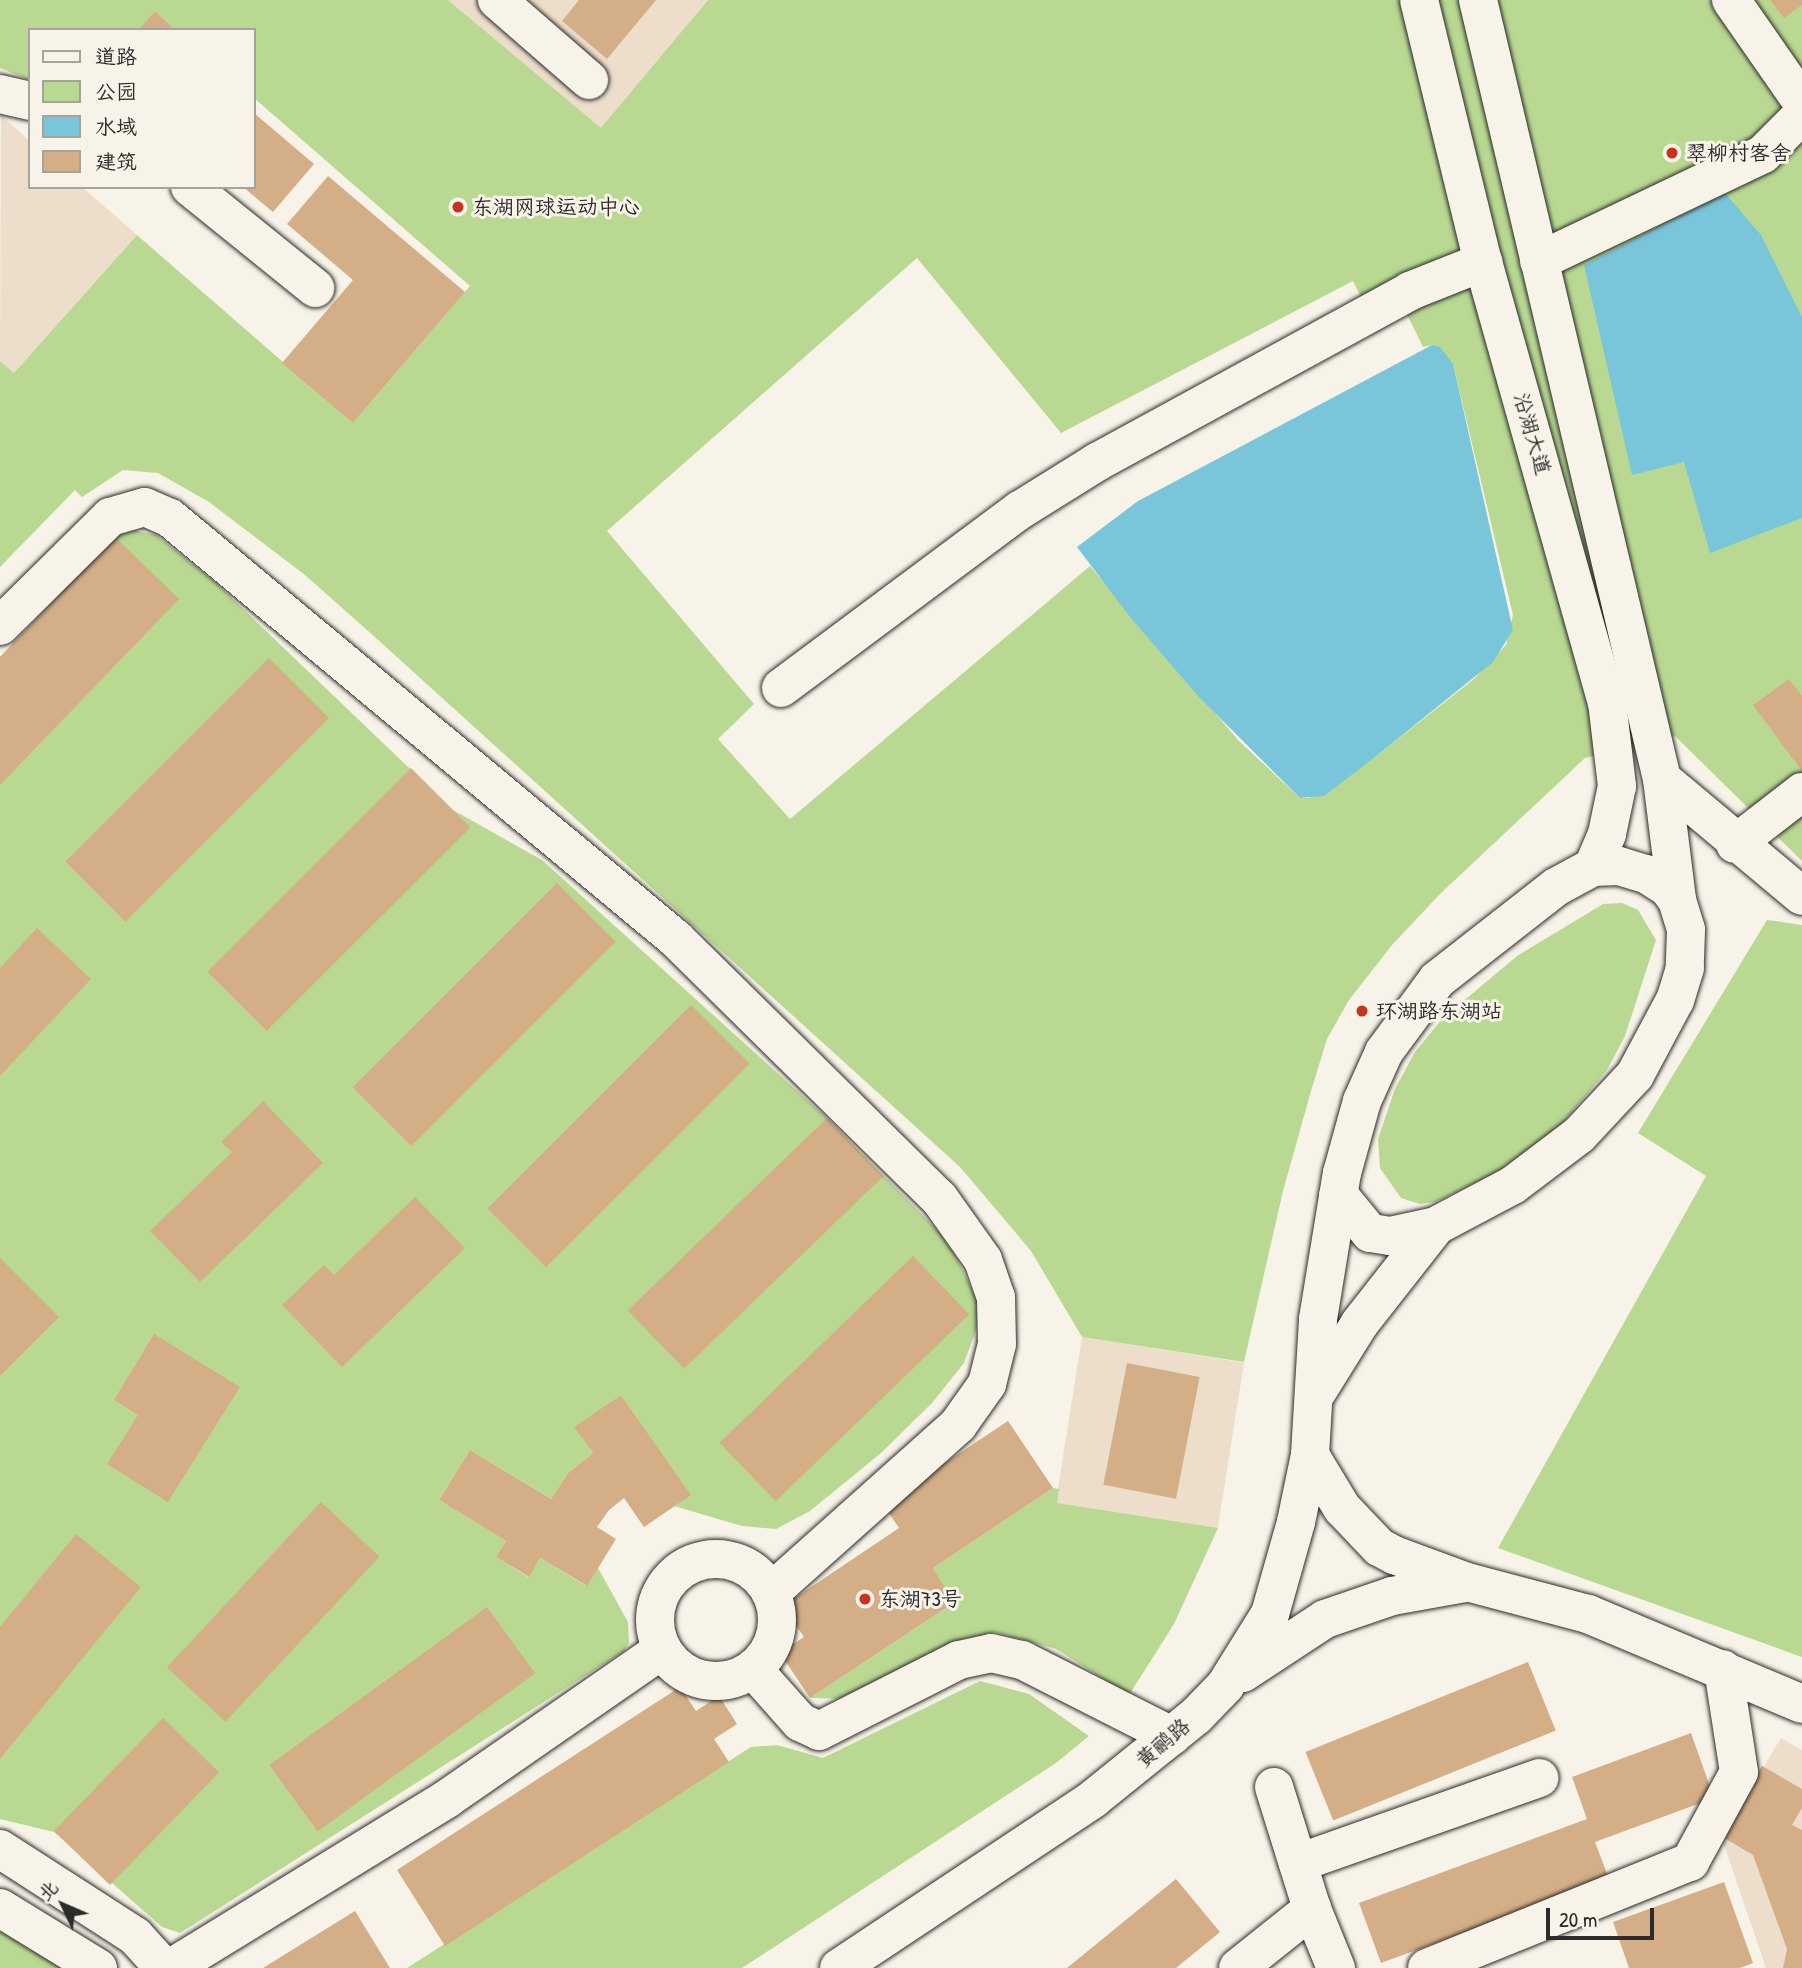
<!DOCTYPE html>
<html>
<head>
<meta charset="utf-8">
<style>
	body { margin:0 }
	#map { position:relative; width:1802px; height:1968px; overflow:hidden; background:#f7f3e8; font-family:"Patrick Hand","LXGW WenKai TC",sans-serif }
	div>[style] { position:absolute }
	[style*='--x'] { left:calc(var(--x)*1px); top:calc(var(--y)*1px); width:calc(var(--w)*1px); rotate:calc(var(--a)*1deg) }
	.built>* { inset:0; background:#ecdecb; transform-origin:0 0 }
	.green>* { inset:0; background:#b9d992 }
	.water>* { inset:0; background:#79c5d9 }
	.building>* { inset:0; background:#d4ae86; transform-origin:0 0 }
	.roads { filter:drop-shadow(0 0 2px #2b2b2b) drop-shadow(0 0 2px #2b2b2b) }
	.minor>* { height:38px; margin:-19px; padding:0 19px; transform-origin:19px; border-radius:19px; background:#f7f3e8 }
	.minor>.ring { margin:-19px; padding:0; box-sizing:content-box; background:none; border:38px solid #f7f3e8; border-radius:50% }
	.dots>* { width:19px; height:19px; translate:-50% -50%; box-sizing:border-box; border:4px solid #f7f3e8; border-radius:50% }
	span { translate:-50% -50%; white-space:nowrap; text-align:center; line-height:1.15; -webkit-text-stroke:6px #f7f3e8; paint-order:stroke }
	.poi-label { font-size:21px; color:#2b2b2b }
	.left { translate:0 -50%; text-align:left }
	.street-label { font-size:21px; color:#2b2b2b }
	.legend { position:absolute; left:28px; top:28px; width:228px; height:161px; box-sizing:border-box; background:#f7f3e8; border:2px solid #a5a39c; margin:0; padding:9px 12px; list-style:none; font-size:21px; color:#2b2b2b }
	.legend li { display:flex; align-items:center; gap:14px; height:35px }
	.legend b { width:35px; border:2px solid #a5a39c }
	.north { position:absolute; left:28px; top:1870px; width:70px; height:70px; -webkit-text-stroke:5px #f7f3e8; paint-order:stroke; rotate:314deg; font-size:19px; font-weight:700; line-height:28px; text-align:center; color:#2b2b2b }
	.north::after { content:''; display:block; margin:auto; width:24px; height:32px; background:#2b2b2b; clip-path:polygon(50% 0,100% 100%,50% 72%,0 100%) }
	.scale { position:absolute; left:1546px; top:1908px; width:108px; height:32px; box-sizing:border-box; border:4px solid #2b2b2b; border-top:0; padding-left:9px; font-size:21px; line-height:24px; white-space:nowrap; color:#2b2b2b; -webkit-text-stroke:5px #f7f3e8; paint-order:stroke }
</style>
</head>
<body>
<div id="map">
	<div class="built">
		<i style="clip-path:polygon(448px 0,708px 0,601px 129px)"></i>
		<i style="clip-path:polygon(1px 115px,30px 141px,30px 187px,82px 187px,137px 235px,14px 373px,0 361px)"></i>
		<i style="left:1082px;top:1337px;width:164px;height:168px;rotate:9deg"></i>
		<i style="clip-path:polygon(1781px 1738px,1802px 1750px,1802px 1968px,1766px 1968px,1721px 1836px)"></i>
	</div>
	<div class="green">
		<i style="clip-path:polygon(evenodd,0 0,448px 0,601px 128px,708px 0,1802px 0,1802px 861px,1675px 736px,1585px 758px,1440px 894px,1392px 945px,1349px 1000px,1327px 1039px,1311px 1091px,1283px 1191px,1244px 1362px,1082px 1337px,1031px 1251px,960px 1167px,376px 638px,305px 575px,209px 502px,158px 473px,123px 470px,82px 497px,75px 490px,0 567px,0 361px,14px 373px,137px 235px,353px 423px,470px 286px,254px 98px,254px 30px,176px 30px,155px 11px,138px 30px,30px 30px,30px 80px,0 68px,0 0,917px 258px,1061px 433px,1353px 281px,1364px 303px,1403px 306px,1423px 347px,1432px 345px,1453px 364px,1513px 615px,1506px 645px,1474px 679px,1375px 757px,1310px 798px,1300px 798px,1239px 741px,1090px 566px,790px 819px,718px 739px,754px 704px,607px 531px,917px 258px)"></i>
		<i style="clip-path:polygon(133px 530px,156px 535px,217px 584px,453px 810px,542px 860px,827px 1118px,949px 1242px,979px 1304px,979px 1322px,964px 1363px,932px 1403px,881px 1453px,810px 1511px,776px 1529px,742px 1526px,674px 1506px,690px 1494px,621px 1395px,575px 1427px,593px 1453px,568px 1473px,551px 1499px,470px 1450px,439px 1500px,506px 1541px,496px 1557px,528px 1577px,540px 1558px,586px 1586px,598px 1568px,628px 1622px,629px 1643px,624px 1651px,180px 1933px,162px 1927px,54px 1832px,0 1819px,0 657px,115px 537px)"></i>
		<i style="clip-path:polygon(1622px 903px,1638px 910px,1656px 940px,1625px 1036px,1607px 1070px,1560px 1126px,1498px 1172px,1435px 1202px,1420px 1204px,1401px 1198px,1380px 1168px,1378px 1139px,1395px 1089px,1415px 1052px,1442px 1019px,1517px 956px,1603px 904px)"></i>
		<i style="clip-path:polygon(1767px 920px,1802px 925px,1802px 1657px,1498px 1548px,1706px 1176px,1638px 1133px)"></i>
		<i style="clip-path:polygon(1053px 1488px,1059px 1489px,1057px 1503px,1218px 1528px,1174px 1624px,1129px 1695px,1056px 1649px,995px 1632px,964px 1639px,848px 1699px,810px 1698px,955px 1602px,933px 1568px)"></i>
		<i style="clip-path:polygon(980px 1681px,1029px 1694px,1089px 1736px,1056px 1763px,742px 1968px,407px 1968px,751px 1747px,777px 1745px,823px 1758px)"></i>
		<i style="clip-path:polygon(0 1922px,75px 1968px,0 1968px)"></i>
	</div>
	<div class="water">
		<i style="clip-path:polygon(1725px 193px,1761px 235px,1802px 317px,1802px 518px,1710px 553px,1684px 462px,1632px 475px,1584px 265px)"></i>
		<i style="clip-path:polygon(1432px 345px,1440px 347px,1453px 364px,1513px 630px,1493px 662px,1375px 757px,1324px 796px,1300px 798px,1199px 697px,1130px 617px,1077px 547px,1138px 501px)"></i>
	</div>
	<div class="building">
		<i style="clip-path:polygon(579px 0,656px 0,607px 59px,562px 21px)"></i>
		<i style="clip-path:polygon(1770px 0,1802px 0,1802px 5px,1784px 18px)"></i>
		<i style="clip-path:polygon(155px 11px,176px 30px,138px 30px)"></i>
		<i style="clip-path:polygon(254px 113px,314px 164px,273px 212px,243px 187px,254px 187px)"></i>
		<i style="clip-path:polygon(328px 176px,465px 292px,353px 423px,282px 363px,353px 280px,287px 224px)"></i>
		<i style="clip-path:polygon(115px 537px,179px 599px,0 785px,0 657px)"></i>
		<i style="left:269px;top:658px;width:85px;height:288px;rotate:45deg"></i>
		<i style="clip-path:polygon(1789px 679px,1802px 696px,1802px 771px,1753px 705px)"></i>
		<i style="left:411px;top:768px;width:84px;height:288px;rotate:45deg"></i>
		<i style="left:557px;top:883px;width:83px;height:289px;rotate:45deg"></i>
		<i style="clip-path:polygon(37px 928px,91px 979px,0 1076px,0 968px)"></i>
		<i style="left:691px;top:1005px;width:83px;height:288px;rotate:45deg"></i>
		<i style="clip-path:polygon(263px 1101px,323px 1163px,200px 1282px,150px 1231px,232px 1152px,221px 1142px)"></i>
		<i style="left:827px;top:1118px;width:81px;height:277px;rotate:46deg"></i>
		<i style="clip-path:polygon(415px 1197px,465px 1248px,342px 1367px,282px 1305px,324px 1265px,334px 1275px)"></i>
		<i style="left:913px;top:1256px;width:81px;height:269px;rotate:46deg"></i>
		<i style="clip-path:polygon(0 1258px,59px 1317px,0 1376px)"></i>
		<i style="clip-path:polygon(154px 1334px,240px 1387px,168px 1502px,107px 1464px,138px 1415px,114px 1400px)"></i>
		<i style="left:1127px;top:1363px;width:74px;height:124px;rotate:11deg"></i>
		<i style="clip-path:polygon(621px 1395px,691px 1495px,644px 1527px,624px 1498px,609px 1510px,597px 1527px,616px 1539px,587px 1586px,540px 1558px,529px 1577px,496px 1557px,506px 1541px,439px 1500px,470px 1450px,551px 1499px,568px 1473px,593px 1453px,574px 1427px)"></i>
		<i style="clip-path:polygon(1008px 1421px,1053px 1488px,933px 1568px,955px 1602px,810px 1698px,780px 1653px,804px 1637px,783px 1606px,899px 1528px,883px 1504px)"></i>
		<i style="left:321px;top:1502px;width:80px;height:226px;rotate:43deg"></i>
		<i style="clip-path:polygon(76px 1534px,141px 1587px,0 1759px,0 1627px)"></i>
		<i style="left:487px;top:1607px;width:82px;height:269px;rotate:54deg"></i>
		<i style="left:1528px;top:1662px;width:74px;height:240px;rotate:68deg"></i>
		<i style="clip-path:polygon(680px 1687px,696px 1711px,719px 1696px,737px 1724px,714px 1739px,729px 1762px,445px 1946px,397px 1870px)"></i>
		<i style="left:163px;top:1718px;width:78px;height:157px;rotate:44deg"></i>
		<i style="clip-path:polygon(1691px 1733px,1714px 1798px,1595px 1842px,1609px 1879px,1381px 1963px,1359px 1903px,1587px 1819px,1572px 1777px)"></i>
		<i style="clip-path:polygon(1762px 1766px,1802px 1789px,1802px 1808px,1792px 1825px,1802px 1830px,1802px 1968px,1783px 1968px,1787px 1949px,1753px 1855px,1721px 1836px)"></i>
		<i style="clip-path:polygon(1176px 1879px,1220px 1932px,1176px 1968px,1067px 1968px)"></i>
		<i style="clip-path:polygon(1724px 1882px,1753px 1963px,1740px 1968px,1629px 1968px,1613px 1922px)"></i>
		<i style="clip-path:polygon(355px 1911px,390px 1968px,263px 1968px)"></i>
	</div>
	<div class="roads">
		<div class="minor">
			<i style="--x:497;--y:0;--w:122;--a:41"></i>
			<i style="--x:1419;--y:0;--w:270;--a:76.3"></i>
			<i style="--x:1483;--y:262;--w:457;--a:74.3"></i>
			<i style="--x:1607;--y:702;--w:85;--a:83.2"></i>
			<i style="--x:1617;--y:786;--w:49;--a:101.8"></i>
			<i style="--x:1607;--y:834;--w:36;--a:113"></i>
			<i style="--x:1478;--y:0;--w:800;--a:76.71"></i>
			<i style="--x:1662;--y:779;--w:122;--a:82.9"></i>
			<i style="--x:1731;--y:0;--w:124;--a:55.2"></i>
			<i style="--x:0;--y:94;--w:31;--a:13"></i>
			<i style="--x:190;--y:187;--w:161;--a:38.9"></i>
			<i style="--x:1539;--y:261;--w:248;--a:-25.5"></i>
			<i style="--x:1763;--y:154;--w:55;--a:-45"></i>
			<i style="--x:0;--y:626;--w:155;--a:-44.7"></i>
			<i style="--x:110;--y:517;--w:36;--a:-16"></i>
			<i style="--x:145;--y:507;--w:27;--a:24"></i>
			<i style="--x:170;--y:518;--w:658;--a:39.76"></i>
			<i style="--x:676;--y:939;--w:369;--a:44.6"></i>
			<i style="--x:939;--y:1198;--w:76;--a:54.6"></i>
			<i style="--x:983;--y:1260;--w:39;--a:71"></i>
			<i style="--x:996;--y:1297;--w:47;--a:88.8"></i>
			<i style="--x:997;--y:1344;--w:41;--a:104"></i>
			<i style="--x:987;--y:1384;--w:50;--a:125.3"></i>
			<i style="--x:958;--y:1425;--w:251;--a:138.2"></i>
			<i style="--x:781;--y:688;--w:298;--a:-36.7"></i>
			<i style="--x:1020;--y:510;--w:91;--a:-31.9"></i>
			<i style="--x:1097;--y:462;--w:357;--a:-28.6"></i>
			<i style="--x:1410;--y:291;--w:79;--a:-21.7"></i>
			<i style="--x:1662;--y:779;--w:182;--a:39.9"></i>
			<i style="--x:1735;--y:844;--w:85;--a:-37.8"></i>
			<i style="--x:1317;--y:1392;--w:81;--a:-58.1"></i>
			<i style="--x:1360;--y:1323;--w:123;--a:-51.9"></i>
			<i style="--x:1310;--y:1455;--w:62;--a:58.9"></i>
			<i style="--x:1342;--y:1508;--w:54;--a:46.5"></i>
			<i style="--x:1379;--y:1547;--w:17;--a:28"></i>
			<i style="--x:1394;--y:1555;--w:78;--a:20.3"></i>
			<i style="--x:1467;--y:1582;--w:125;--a:14.8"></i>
			<i style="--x:1588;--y:1614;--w:232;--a:22.8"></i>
			<i class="ring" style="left:655px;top:1559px;width:84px;height:84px"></i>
			<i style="--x:753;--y:1669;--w:71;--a:48.4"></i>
			<i style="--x:800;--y:1722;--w:21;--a:25"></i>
			<i style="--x:819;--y:1731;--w:157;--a:-26.9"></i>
			<i style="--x:959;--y:1660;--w:33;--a:-12"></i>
			<i style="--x:991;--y:1653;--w:32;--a:13"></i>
			<i style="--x:1022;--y:1660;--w:168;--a:26.9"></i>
			<i style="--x:1243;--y:1673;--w:98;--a:-33.4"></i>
			<i style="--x:1325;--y:1619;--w:71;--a:-18.9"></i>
			<i style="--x:1392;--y:1596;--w:74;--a:-10.1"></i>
			<i style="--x:1274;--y:1787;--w:128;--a:72.7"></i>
			<i style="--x:1312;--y:1909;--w:64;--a:67.9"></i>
			<i style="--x:0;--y:1849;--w:161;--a:32.8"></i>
			<i style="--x:135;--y:1936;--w:43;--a:47.8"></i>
			<i style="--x:1298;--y:1863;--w:256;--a:-19.4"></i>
			<i style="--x:0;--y:1908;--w:115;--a:31.5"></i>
			<i style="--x:171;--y:1968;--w:325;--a:-31.5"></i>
			<i style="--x:448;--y:1798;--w:260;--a:-34.7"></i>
			<i style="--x:839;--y:1968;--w:305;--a:-33.6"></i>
			<i style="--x:1093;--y:1799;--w:132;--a:-38.9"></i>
			<i style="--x:1196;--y:1716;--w:42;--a:-46"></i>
			<i style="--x:1225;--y:1686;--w:85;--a:-58"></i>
			<i style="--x:1270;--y:1614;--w:96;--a:-74.2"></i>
			<i style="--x:1296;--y:1522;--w:68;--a:-78.2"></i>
			<i style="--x:1310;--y:1455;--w:136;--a:-86.6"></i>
			<i style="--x:1318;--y:1319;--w:148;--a:-80.7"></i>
			<i style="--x:1342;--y:1173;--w:75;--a:-74.5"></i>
			<i style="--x:1362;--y:1101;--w:54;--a:-65.8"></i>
			<i style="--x:1384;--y:1052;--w:89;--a:-53.6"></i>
			<i style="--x:1437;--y:980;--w:151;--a:-38"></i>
			<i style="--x:1556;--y:887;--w:42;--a:-28.4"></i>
			<i style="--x:1593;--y:867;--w:26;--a:-2"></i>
			<i style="--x:1619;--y:866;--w:28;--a:17"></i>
			<i style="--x:1646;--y:874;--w:26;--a:32"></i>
			<i style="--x:1668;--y:888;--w:15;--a:53"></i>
			<i style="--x:1677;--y:900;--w:31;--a:73"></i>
			<i style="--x:1686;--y:930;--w:38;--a:92"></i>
			<i style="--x:1685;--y:968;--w:34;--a:107"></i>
			<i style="--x:1675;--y:1000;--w:85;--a:118.1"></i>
			<i style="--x:1635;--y:1075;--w:82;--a:133"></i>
			<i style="--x:1579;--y:1135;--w:83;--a:142.9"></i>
			<i style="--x:1513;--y:1185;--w:87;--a:152"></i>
			<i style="--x:1436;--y:1226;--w:47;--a:167.7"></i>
			<i style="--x:1390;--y:1236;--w:20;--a:-171"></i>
			<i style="--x:1370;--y:1233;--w:50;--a:-129.4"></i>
			<i style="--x:1238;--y:1968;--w:95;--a:-38.6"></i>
			<i style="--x:1427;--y:1968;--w:284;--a:-22"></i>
			<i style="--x:1690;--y:1862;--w:102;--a:-61.4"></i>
			<i style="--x:1739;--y:1772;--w:104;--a:-98.8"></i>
		</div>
	</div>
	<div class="dots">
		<i style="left:1672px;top:153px;background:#c8321e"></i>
		<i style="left:458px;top:207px;background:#c8321e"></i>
		<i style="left:1362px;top:1011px;background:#c8321e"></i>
		<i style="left:865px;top:1599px;background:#c8321e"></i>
	</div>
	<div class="poi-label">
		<span class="left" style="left:1686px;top:153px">翠柳村客舍</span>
		<span class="left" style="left:472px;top:207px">东湖网球运动中心</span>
		<span class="left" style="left:1376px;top:1011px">环湖路东湖站</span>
		<span class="left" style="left:879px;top:1599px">东湖73号</span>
	</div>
	<div class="street-label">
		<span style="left:1532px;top:434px;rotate:74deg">沿湖大道</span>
		<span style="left:1163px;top:1743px;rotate:-40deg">黄鹂路</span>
	</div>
	<ul class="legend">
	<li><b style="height:9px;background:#f7f3e8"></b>道路</li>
	<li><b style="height:19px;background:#b9d992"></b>公园</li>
	<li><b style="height:19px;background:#79c5d9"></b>水域</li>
	<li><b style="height:19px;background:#d4ae86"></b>建筑</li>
	</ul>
	<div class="north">北</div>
	<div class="scale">20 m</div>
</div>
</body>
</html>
